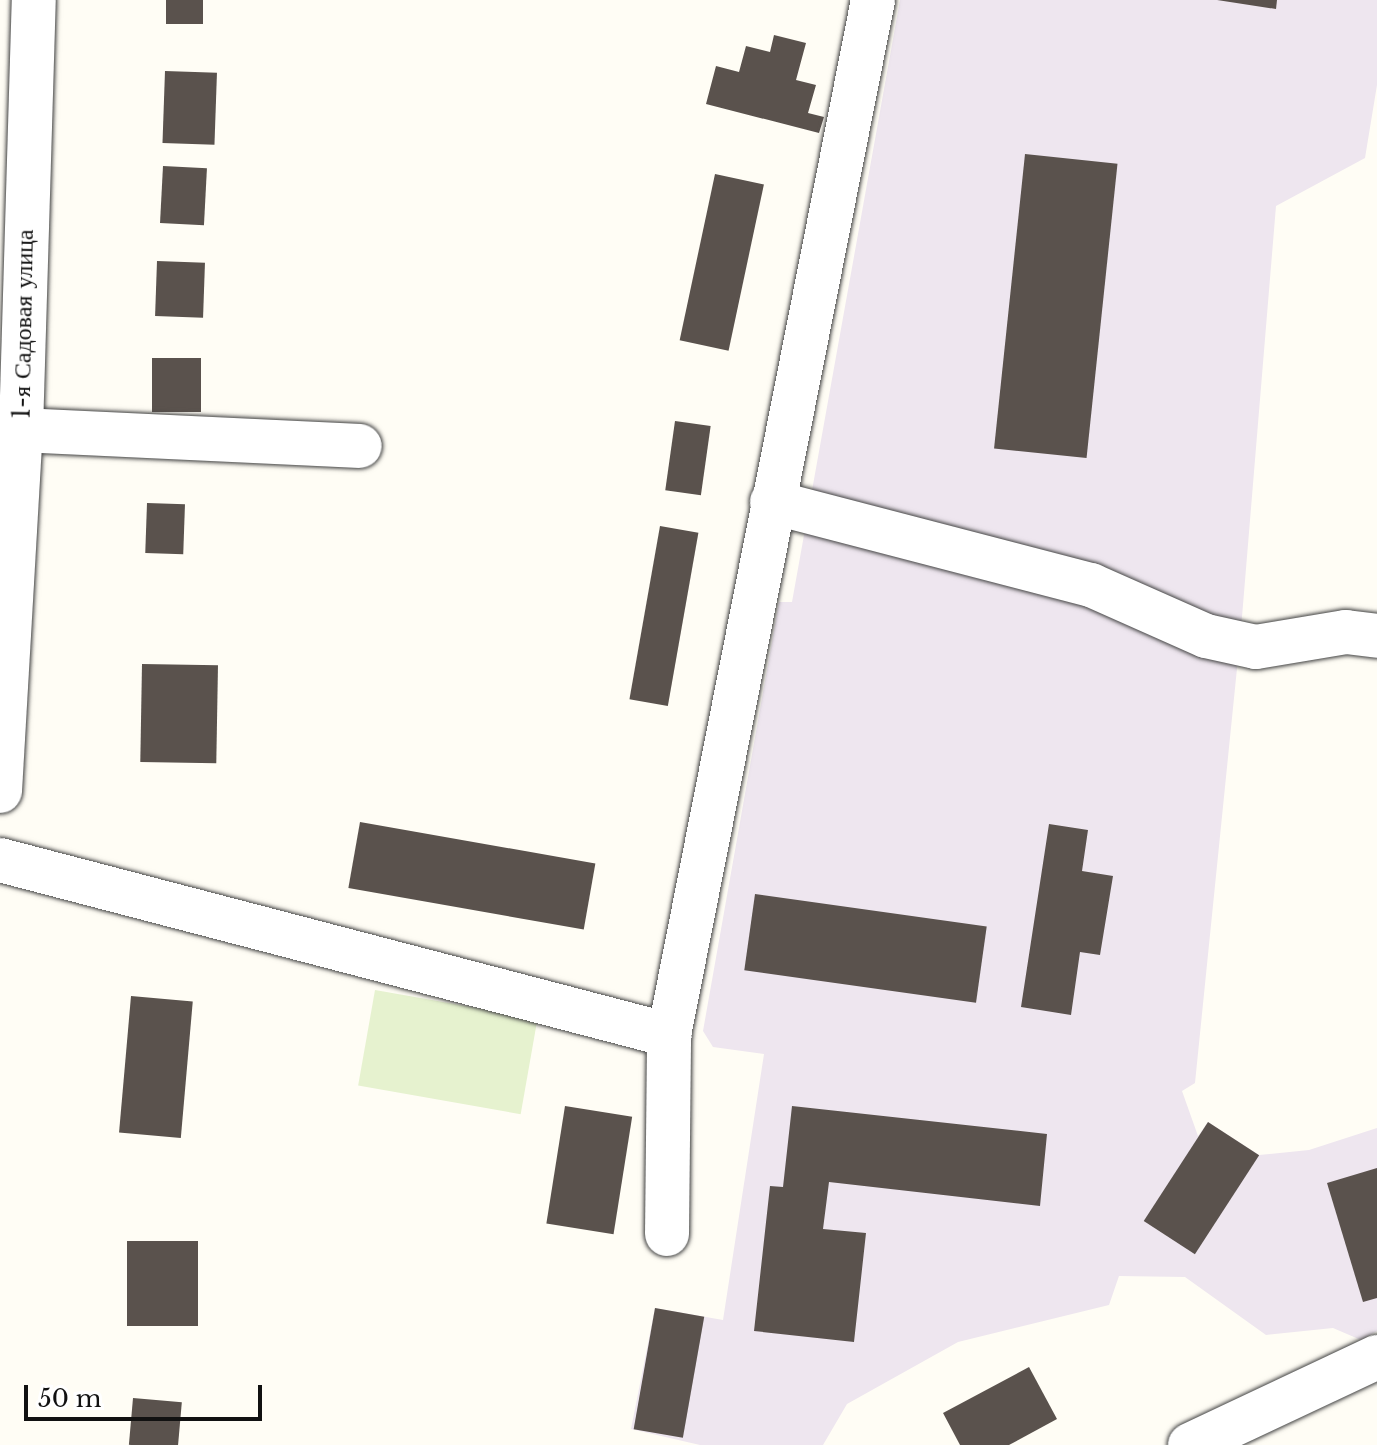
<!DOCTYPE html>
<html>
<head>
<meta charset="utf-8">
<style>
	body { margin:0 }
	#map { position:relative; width:1377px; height:1445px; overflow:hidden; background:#fffdf5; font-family:"Libre Baskerville",serif }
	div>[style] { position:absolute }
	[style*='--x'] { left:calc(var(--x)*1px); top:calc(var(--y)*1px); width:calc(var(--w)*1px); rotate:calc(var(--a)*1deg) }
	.industrial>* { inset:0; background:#eee6ef }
	.pitch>* { inset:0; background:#e6f2cf; transform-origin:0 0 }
	.building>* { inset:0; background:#5a524d; transform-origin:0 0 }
	.roads { filter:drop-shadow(0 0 2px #444) drop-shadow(0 0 2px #444) }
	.minor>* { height:44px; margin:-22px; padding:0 22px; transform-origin:22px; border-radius:22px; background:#fff }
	span { translate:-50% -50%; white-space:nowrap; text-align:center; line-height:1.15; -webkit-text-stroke:8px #fff; paint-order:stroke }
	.street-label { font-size:24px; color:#111 }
	.scale { position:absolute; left:24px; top:1385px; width:238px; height:36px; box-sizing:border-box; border:4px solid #111; border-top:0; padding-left:10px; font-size:24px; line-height:28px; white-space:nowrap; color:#111; -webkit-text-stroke:6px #fff; paint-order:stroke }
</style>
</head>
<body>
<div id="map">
	<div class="industrial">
		<i style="clip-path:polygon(900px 0,1377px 0,1377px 85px,1365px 158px,1276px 206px,1241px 629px,1195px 1083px,1182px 1091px,1198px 1136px,1208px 1122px,1259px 1155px,1309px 1150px,1377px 1128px,1377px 1331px,1361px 1340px,1333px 1328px,1266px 1335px,1185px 1277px,1119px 1276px,1109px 1305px,958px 1342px,847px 1404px,823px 1445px,700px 1445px,631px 1429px,655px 1308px,723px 1320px,764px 1054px,713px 1047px,703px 1031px,779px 602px,792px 602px)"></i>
	</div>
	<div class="pitch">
		<i style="left:375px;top:990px;width:165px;height:97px;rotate:10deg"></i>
	</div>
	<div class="building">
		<i style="left:166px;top:0;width:37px;height:24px"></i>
		<i style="clip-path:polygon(1217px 0,1277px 0,1276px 9px)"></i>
		<i style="clip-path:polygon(774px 35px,806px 43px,796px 80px,816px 85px,808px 113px,824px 117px,819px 133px,706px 104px,716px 66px,739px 72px,746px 46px,770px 52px)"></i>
		<i style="left:165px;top:71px;width:52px;height:72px;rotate:2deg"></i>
		<i style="left:1025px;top:154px;width:93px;height:296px;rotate:6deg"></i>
		<i style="left:163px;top:166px;width:44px;height:57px;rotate:3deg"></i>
		<i style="left:715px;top:174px;width:50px;height:170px;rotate:12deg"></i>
		<i style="left:157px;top:261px;width:48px;height:55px;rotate:2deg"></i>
		<i style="left:152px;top:358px;width:49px;height:54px"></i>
		<i style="left:675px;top:421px;width:36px;height:70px;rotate:8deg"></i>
		<i style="left:147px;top:503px;width:38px;height:50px;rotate:2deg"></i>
		<i style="left:660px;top:526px;width:39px;height:176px;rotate:10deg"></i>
		<i style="left:142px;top:664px;width:76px;height:98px;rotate:1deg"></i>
		<i style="left:360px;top:822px;width:239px;height:67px;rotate:10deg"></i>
		<i style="clip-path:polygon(1049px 824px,1088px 830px,1082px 871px,1113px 876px,1100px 955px,1080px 952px,1071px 1015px,1021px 1007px)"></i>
		<i style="left:755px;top:894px;width:234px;height:77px;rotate:8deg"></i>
		<i style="left:131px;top:996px;width:62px;height:137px;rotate:5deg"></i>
		<i style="left:565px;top:1106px;width:68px;height:119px;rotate:9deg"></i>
		<i style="clip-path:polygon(792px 1106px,1047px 1134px,1040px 1206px,829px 1182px,823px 1229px,866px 1233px,854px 1342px,754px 1331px,770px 1186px,783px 1187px)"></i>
		<i style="left:1208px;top:1122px;width:61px;height:118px;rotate:33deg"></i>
		<i style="clip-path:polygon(1377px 1168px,1377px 1298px,1363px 1302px,1327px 1183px)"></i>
		<i style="left:127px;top:1241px;width:71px;height:85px"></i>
		<i style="left:655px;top:1308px;width:50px;height:123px;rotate:10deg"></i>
		<i style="clip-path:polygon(1029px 1367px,1057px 1419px,1009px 1445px,960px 1445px,943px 1413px)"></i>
		<i style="left:133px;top:1398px;width:49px;height:47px;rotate:5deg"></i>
	</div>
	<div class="roads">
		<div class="minor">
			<i style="--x:21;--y:430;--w:339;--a:2.7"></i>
			<i style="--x:772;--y:502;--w:330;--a:14.6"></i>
			<i style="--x:1091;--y:585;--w:126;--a:23.9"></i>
			<i style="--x:1206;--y:636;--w:51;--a:12.4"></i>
			<i style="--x:1256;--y:647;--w:91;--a:-9.5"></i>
			<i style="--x:1346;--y:632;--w:31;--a:7"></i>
			<i style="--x:0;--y:791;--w:362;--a:-86.7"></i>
			<i style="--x:21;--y:430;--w:430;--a:-88.3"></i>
			<i style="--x:0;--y:860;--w:692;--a:14.66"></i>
			<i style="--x:667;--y:1234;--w:199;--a:-89.4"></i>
			<i style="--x:669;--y:1035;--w:1055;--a:-78.85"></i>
			<i style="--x:1190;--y:1445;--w:207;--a:-25.2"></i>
		</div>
	</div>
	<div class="street-label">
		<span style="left:23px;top:324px;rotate:-89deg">1-я Садовая улица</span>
	</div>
	<div class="scale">50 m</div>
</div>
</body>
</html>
